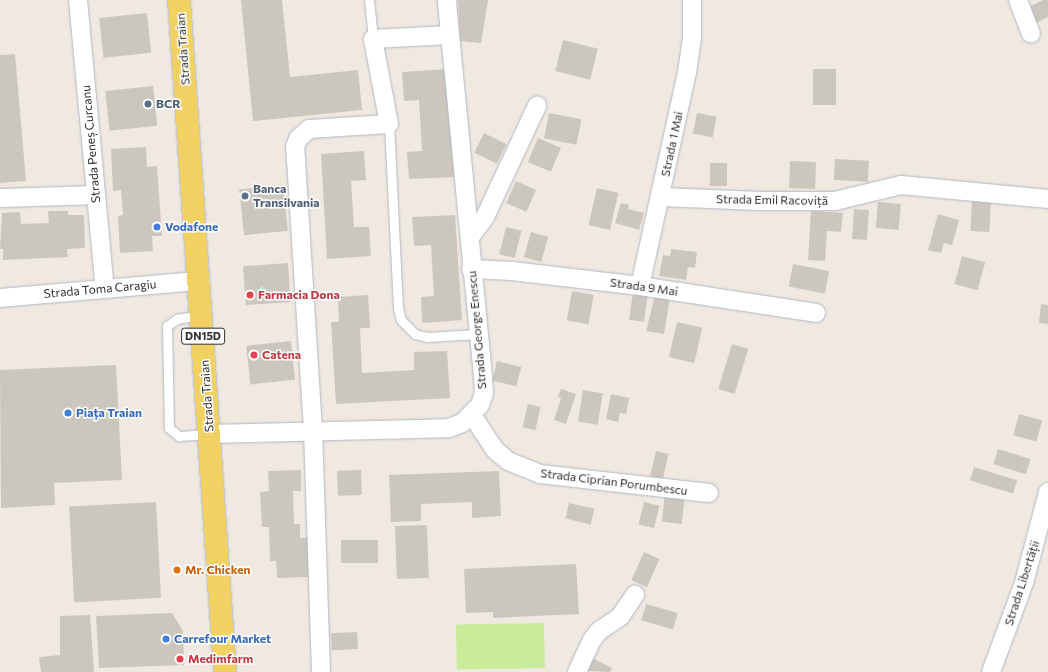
<!DOCTYPE html>
<html>
<head>
<meta charset="utf-8">
<style>
	body { margin:0 }
	#map { position:relative; width:1048px; height:672px; overflow:hidden; background:#efe9e1; font-family:Commissioner,sans-serif }
	div>[style] { position:absolute }
	[style*='--x'] { left:calc(var(--x)*1px); top:calc(var(--y)*1px); width:calc(var(--w)*1px); rotate:calc(var(--a)*1deg) }
	.pitch>* { inset:0; background:#c9ec9a; transform-origin:0 0 }
	.building>* { inset:0; background:#cbc7bf; transform-origin:0 0 }
	.roads { filter:drop-shadow(0 0 1px #b4b7c1) drop-shadow(0 0 1px #b4b7c1) }
	.service>* { height:9px; margin:-4.5px; padding:0 4.5px; transform-origin:4.5px; border-radius:4.5px; background:#fff }
	.minor>* { height:18px; margin:-9px; padding:0 9px; transform-origin:9px; border-radius:9px; background:#fff }
	.primary>* { height:22px; margin:-11px; padding:0 11px; transform-origin:11px; border-radius:11px; background:#f2d163 }
	.dots>* { width:11px; height:11px; translate:-50% -50%; box-sizing:border-box; border:2px solid #fff; border-radius:50% }
	span { translate:-50% -50%; white-space:nowrap; text-align:center; line-height:1.15; -webkit-text-stroke:3px #fff; paint-order:stroke }
	.shield-label span { padding:1px 3px; background:#fff; border:1px solid; border-radius:3px; -webkit-text-stroke-width:0 }
	.shield-label { font-size:11px; color:#2e2e2e; font-weight:700 }
	.street-label { font-size:12px; color:#2e2e2e }
	.service-label { font-size:12px; color:#4e5e75; font-weight:700 }
	.left { translate:0 -50%; text-align:left }
	.shop-label { font-size:12px; color:#366cbe; font-weight:700 }
	.health-label { font-size:12px; color:#be3a42; font-weight:700 }
	.food-label { font-size:12px; color:#c56008; font-weight:700 }
</style>
</head>
<body>
<div id="map">
	<div class="pitch">
		<i style="left:544px;top:623px;width:45px;height:88px;rotate:89deg"></i>
	</div>
	<div class="building">
		<i style="clip-path:polygon(241px 0,282px 0,290px 77px,358px 70px,362px 110px,253px 121px)"></i>
		<i style="clip-path:polygon(458px 0,488px 0,481px 43px,460px 41px)"></i>
		<i style="clip-path:polygon(1043px 0,1048px 0,1048px 17px,1036px 23px,1027px 8px)"></i>
		<i style="left:147px;top:13px;width:40px;height:48px;rotate:84deg"></i>
		<i style="left:563px;top:40px;width:36px;height:32px;rotate:14deg"></i>
		<i style="clip-path:polygon(15px 54px,26px 181px,0 183px,0 55px)"></i>
		<i style="clip-path:polygon(447px 69px,454px 177px,409px 179px,407px 152px,422px 151px,419px 100px,404px 101px,402px 72px)"></i>
		<i style="left:813px;top:69px;width:23px;height:36px"></i>
		<i style="left:153px;top:86px;width:40px;height:48px;rotate:84deg"></i>
		<i style="left:549px;top:113px;width:33px;height:26px;rotate:11deg"></i>
		<i style="left:697px;top:113px;width:20px;height:21px;rotate:11deg"></i>
		<i style="left:484px;top:133px;width:25px;height:22px;rotate:26deg"></i>
		<i style="left:538px;top:138px;width:25px;height:26px;rotate:23deg"></i>
		<i style="clip-path:polygon(146px 147px,147px 167px,157px 166px,162px 236px,152px 236px,153px 251px,120px 253px,118px 216px,123px 215px,121px 190px,113px 191px,111px 149px)"></i>
		<i style="clip-path:polygon(364px 151px,366px 180px,351px 181px,354px 227px,369px 227px,371px 256px,327px 259px,321px 154px)"></i>
		<i style="left:835px;top:159px;width:34px;height:21px;rotate:3deg"></i>
		<i style="left:790px;top:161px;width:26px;height:27px;rotate:2deg"></i>
		<i style="left:710px;top:163px;width:17px;height:23px"></i>
		<i style="left:516px;top:181px;width:22px;height:24px;rotate:24deg"></i>
		<i style="left:283px;top:185px;width:46px;height:44px;rotate:84deg"></i>
		<i style="left:597px;top:188px;width:22px;height:38px;rotate:13deg"></i>
		<i style="left:972px;top:200px;width:19px;height:31px;rotate:3deg"></i>
		<i style="left:878px;top:202px;width:23px;height:26px;rotate:5deg"></i>
		<i style="clip-path:polygon(621px 203px,629px 205px,628px 209px,644px 213px,639px 230px,615px 223px)"></i>
		<i style="left:854px;top:209px;width:15px;height:30px;rotate:4deg"></i>
		<i style="clip-path:polygon(48px 211px,68px 211px,68px 215px,84px 215px,85px 248px,67px 249px,68px 257px,3px 260px,3px 249px,0 249px,2px 213px,20px 212px,21px 224px,49px 223px)"></i>
		<i style="clip-path:polygon(811px 211px,843px 213px,841px 232px,827px 231px,825px 261px,808px 260px)"></i>
		<i style="clip-path:polygon(938px 214px,959px 220px,952px 245px,944px 243px,941px 253px,928px 250px)"></i>
		<i style="clip-path:polygon(455px 215px,462px 320px,422px 323px,421px 297px,434px 296px,431px 245px,414px 246px,412px 217px)"></i>
		<i style="left:506px;top:227px;width:16px;height:28px;rotate:14deg"></i>
		<i style="left:531px;top:232px;width:18px;height:26px;rotate:16deg"></i>
		<i style="clip-path:polygon(671px 249px,697px 252px,695px 268px,688px 267px,686px 280px,659px 276px,663px 255px,670px 256px)"></i>
		<i style="left:962px;top:256px;width:24px;height:29px;rotate:15deg"></i>
		<i style="left:288px;top:263px;width:39px;height:45px;rotate:86deg"></i>
		<i style="left:793px;top:264px;width:37px;height:23px;rotate:11deg"></i>
		<i style="left:572px;top:291px;width:22px;height:30px;rotate:10deg"></i>
		<i style="left:633px;top:292px;width:15px;height:28px;rotate:8deg"></i>
		<i style="clip-path:polygon(368px 295px,370px 328px,360px 328px,362px 373px,414px 370px,414px 352px,447px 351px,450px 398px,336px 404px,331px 322px,339px 322px,338px 297px)"></i>
		<i style="clip-path:polygon(655px 295px,670px 297px,664px 334px,646px 331px)"></i>
		<i style="clip-path:polygon(1041px 304px,1048px 305px,1048px 324px,1039px 323px)"></i>
		<i style="left:677px;top:322px;width:26px;height:36px;rotate:13deg"></i>
		<i style="left:291px;top:341px;width:39px;height:45px;rotate:84deg"></i>
		<i style="left:732px;top:344px;width:17px;height:47px;rotate:17deg"></i>
		<i style="left:497px;top:361px;width:25px;height:20px;rotate:14deg"></i>
		<i style="clip-path:polygon(116px 365px,122px 480px,54px 483px,55px 505px,1px 508px,0 370px)"></i>
		<i style="clip-path:polygon(561px 389px,576px 394px,566px 424px,554px 420px,561px 398px,558px 397px)"></i>
		<i style="left:583px;top:390px;width:20px;height:32px;rotate:9deg"></i>
		<i style="clip-path:polygon(611px 394px,629px 398px,626px 414px,620px 413px,618px 422px,606px 419px)"></i>
		<i style="left:528px;top:404px;width:13px;height:24px;rotate:13deg"></i>
		<i style="left:1019px;top:414px;width:24px;height:22px;rotate:15deg"></i>
		<i style="left:998px;top:449px;width:34px;height:16px;rotate:17deg"></i>
		<i style="left:656px;top:451px;width:13px;height:26px;rotate:13deg"></i>
		<i style="left:974px;top:467px;width:45px;height:14px;rotate:17deg"></i>
		<i style="clip-path:polygon(301px 470px,301px 491px,293px 491px,294px 524px,300px 524px,300px 538px,308px 538px,309px 577px,277px 578px,276px 561px,270px 561px,269px 527px,262px 527px,260px 492px,269px 491px,268px 471px)"></i>
		<i style="left:361px;top:470px;width:25px;height:24px;rotate:88deg"></i>
		<i style="clip-path:polygon(499px 471px,501px 516px,472px 518px,472px 502px,421px 504px,421px 521px,391px 522px,389px 475px)"></i>
		<i style="left:665px;top:493px;width:20px;height:29px;rotate:6deg"></i>
		<i style="left:156px;top:502px;width:96px;height:87px;rotate:87deg"></i>
		<i style="left:644px;top:502px;width:16px;height:23px;rotate:14deg"></i>
		<i style="left:569px;top:503px;width:26px;height:16px;rotate:13deg"></i>
		<i style="left:427px;top:525px;width:53px;height:32px;rotate:88deg"></i>
		<i style="left:341px;top:540px;width:37px;height:23px"></i>
		<i style="left:644px;top:552px;width:17px;height:31px;rotate:24deg"></i>
		<i style="clip-path:polygon(576px 564px,579px 614px,493px 618px,493px 612px,466px 613px,464px 569px)"></i>
		<i style="left:646px;top:604px;width:33px;height:17px;rotate:16deg"></i>
		<i style="clip-path:polygon(172px 613px,183px 631px,184px 665px,99px 668px,96px 616px)"></i>
		<i style="clip-path:polygon(90px 615px,94px 672px,41px 672px,39px 657px,60px 655px,60px 616px)"></i>
		<i style="left:357px;top:632px;width:17px;height:26px;rotate:87deg"></i>
		<i style="clip-path:polygon(592px 658px,612px 668px,610px 672px,586px 671px)"></i>
	</div>
	<div class="roads">
		<div class="service">
			<i style="--x:369;--y:0;--w:39;--a:84"></i>
			<i style="--x:389;--y:124;--w:184;--a:87.2"></i>
			<i style="--x:398;--y:308;--w:12;--a:76"></i>
			<i style="--x:401;--y:320;--w:20;--a:45"></i>
			<i style="--x:415;--y:334;--w:12;--a:14"></i>
			<i style="--x:427;--y:337;--w:50;--a:-3.4"></i>
			<i style="--x:201;--y:315;--w:24;--a:171"></i>
			<i style="--x:177;--y:319;--w:12;--a:145"></i>
			<i style="--x:167;--y:326;--w:102;--a:88.9"></i>
			<i style="--x:169;--y:428;--w:13;--a:39"></i>
			<i style="--x:179;--y:436;--w:30;--a:-4"></i>
		</div>
		<div class="minor">
			<i style="--x:78;--y:0;--w:290;--a:84.7"></i>
			<i style="--x:1018;--y:0;--w:36;--a:69"></i>
			<i style="--x:661;--y:197;--w:99;--a:2.3"></i>
			<i style="--x:760;--y:201;--w:75;--a:0"></i>
			<i style="--x:835;--y:201;--w:68;--a:-13.6"></i>
			<i style="--x:901;--y:185;--w:148;--a:5.4"></i>
			<i style="--x:0;--y:198;--w:96;--a:-1.8"></i>
			<i style="--x:470;--y:237;--w:25;--a:-53"></i>
			<i style="--x:485;--y:217;--w:123;--a:-64.9"></i>
			<i style="--x:471;--y:269;--w:41;--a:2.8"></i>
			<i style="--x:512;--y:271;--w:129;--a:6.7"></i>
			<i style="--x:640;--y:286;--w:178;--a:8.7"></i>
			<i style="--x:640;--y:286;--w:218;--a:-77.6"></i>
			<i style="--x:687;--y:73;--w:36;--a:-82"></i>
			<i style="--x:692;--y:37;--w:37;--a:-90"></i>
			<i style="--x:0;--y:298;--w:201;--a:-4.9"></i>
			<i style="--x:472;--y:415;--w:42;--a:56.7"></i>
			<i style="--x:495;--y:450;--w:17;--a:40"></i>
			<i style="--x:508;--y:461;--w:35;--a:22"></i>
			<i style="--x:540;--y:474;--w:170;--a:6.4"></i>
			<i style="--x:209;--y:434;--w:240;--a:-1.4"></i>
			<i style="--x:449;--y:428;--w:14;--a:-21"></i>
			<i style="--x:462;--y:423;--w:25;--a:-45"></i>
			<i style="--x:480;--y:405;--w:13;--a:-72"></i>
			<i style="--x:484;--y:393;--w:27;--a:-94"></i>
			<i style="--x:482;--y:366;--w:368;--a:-95.5"></i>
			<i style="--x:321;--y:672;--w:242;--a:-91.9"></i>
			<i style="--x:313;--y:430;--w:284;--a:-93.6"></i>
			<i style="--x:295;--y:147;--w:9;--a:-69"></i>
			<i style="--x:298;--y:139;--w:15;--a:-42"></i>
			<i style="--x:309;--y:129;--w:80;--a:-3.6"></i>
			<i style="--x:389;--y:124;--w:86;--a:-100.7"></i>
			<i style="--x:373;--y:39;--w:77;--a:-3"></i>
			<i style="--x:577;--y:672;--w:35;--a:-65"></i>
			<i style="--x:592;--y:640;--w:11;--a:-52"></i>
			<i style="--x:599;--y:631;--w:25;--a:-34"></i>
			<i style="--x:620;--y:617;--w:27;--a:-56"></i>
			<i style="--x:991;--y:672;--w:95;--a:-69.7"></i>
			<i style="--x:1024;--y:583;--w:94;--a:-75.2"></i>
		</div>
		<div class="primary">
			<i style="--x:179;--y:0;--w:674;--a:86.08"></i>
		</div>
	</div>
	<div class="dots">
		<i style="left:148px;top:104px;background:#5c6f8a"></i>
		<i style="left:245px;top:196px;background:#5c6f8a"></i>
		<i style="left:157px;top:227px;background:#3f7fe0"></i>
		<i style="left:250px;top:295px;background:#e0444e"></i>
		<i style="left:254px;top:355px;background:#e0444e"></i>
		<i style="left:68px;top:413px;background:#3f7fe0"></i>
		<i style="left:177px;top:570px;background:#e8710a"></i>
		<i style="left:166px;top:639px;background:#3f7fe0"></i>
		<i style="left:180px;top:659px;background:#e0444e"></i>
	</div>
	<div class="shield-label">
		<span style="left:203px;top:336px">DN15D</span>
	</div>
	<div class="street-label">
		<span style="left:183px;top:49px;rotate:-94deg">Strada Traian</span>
		<span style="left:91px;top:144px;rotate:-95deg">Strada Peneș Curcanu</span>
		<span style="left:672px;top:144px;rotate:-78deg">Strada 1 Mai</span>
		<span style="left:772px;top:200px;rotate:1deg">Strada Emil Racoviță</span>
		<span style="left:644px;top:287px;rotate:8deg">Strada 9 Mai</span>
		<span style="left:100px;top:289px;rotate:-5deg">Strada Toma Caragiu</span>
		<span style="left:477px;top:330px;rotate:-95deg">Strada George Enescu</span>
		<span style="left:207px;top:396px;rotate:-94deg">Strada Traian</span>
		<span style="left:614px;top:482px;rotate:7deg">Strada Ciprian Porumbescu</span>
		<span style="left:1022px;top:583px;rotate:-72deg">Strada Libertății</span>
	</div>
	<div class="service-label">
		<span class="left" style="left:156px;top:104px">BCR</span>
		<span class="left" style="left:253px;top:196px">Banca<br>Transilvania</span>
	</div>
	<div class="shop-label">
		<span class="left" style="left:165px;top:227px">Vodafone</span>
		<span class="left" style="left:76px;top:413px">Piața Traian</span>
		<span class="left" style="left:174px;top:639px">Carrefour Market</span>
	</div>
	<div class="health-label">
		<span class="left" style="left:258px;top:295px">Farmacia Dona</span>
		<span class="left" style="left:262px;top:355px">Catena</span>
		<span class="left" style="left:188px;top:659px">Medimfarm</span>
	</div>
	<div class="food-label">
		<span class="left" style="left:185px;top:570px">Mr. Chicken</span>
	</div>
</div>
</body>
</html>
